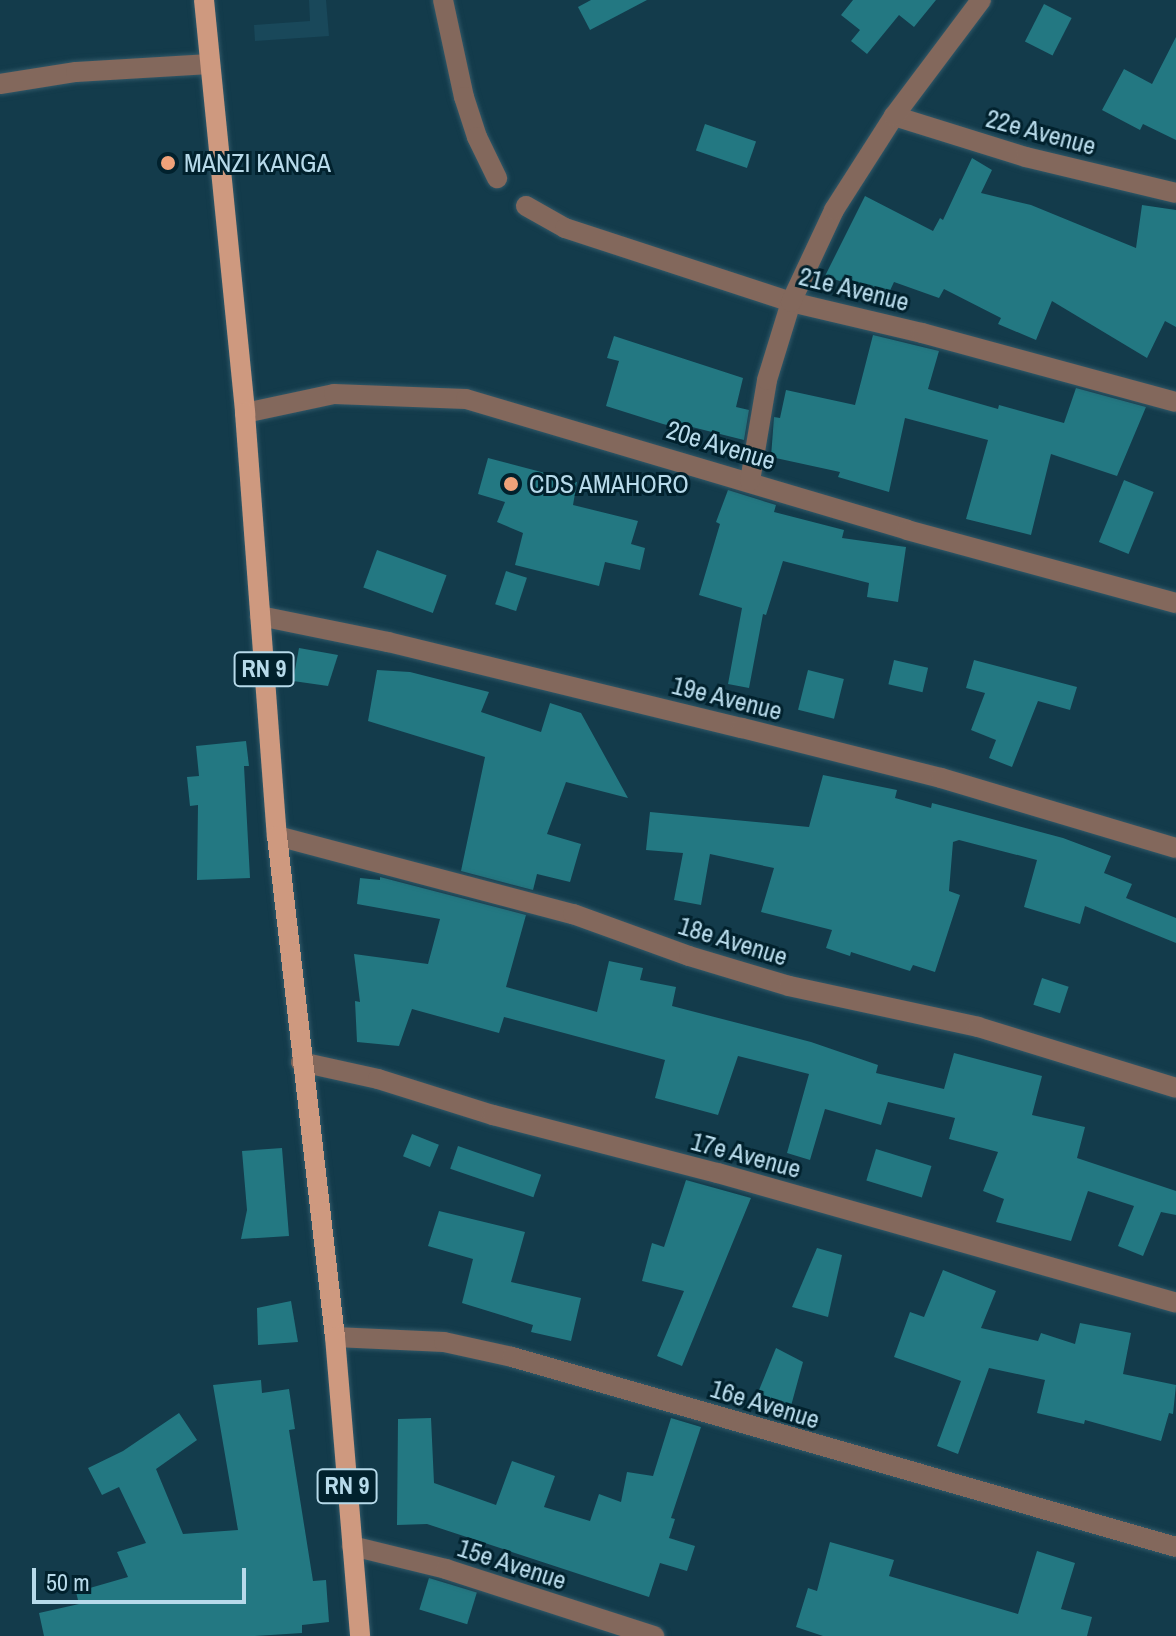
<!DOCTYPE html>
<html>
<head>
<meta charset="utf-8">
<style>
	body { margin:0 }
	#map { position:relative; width:1176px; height:1636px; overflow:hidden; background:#133b4b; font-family:"Archivo Narrow",sans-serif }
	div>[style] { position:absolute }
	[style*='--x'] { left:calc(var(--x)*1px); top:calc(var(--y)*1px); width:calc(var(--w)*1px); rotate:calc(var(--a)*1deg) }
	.built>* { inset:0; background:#19485a }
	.building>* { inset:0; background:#237882; transform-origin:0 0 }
	.roads { filter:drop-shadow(0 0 2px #315868) drop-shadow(0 0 2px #315868) }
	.minor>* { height:20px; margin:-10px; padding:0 10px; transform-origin:10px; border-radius:10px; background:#83685c }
	.major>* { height:20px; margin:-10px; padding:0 10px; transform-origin:10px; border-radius:10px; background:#ce997f }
	.dots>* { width:22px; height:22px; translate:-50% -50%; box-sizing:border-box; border:4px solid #01212d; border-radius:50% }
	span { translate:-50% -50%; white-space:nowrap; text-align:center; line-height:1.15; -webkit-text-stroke:6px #01212d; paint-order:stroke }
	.shield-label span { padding:2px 6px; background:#01212d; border:2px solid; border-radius:6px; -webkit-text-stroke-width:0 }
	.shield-label { font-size:24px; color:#b7daea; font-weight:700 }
	.street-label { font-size:26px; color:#b7daea }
	.poi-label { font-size:26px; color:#b7daea }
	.left { translate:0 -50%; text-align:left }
	.scale { position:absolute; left:32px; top:1568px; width:214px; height:36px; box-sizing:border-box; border:4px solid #b7daea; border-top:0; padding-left:10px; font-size:24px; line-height:28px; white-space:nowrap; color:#b7daea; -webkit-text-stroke:6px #01212d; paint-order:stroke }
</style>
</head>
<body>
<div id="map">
	<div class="built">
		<i style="clip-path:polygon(309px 0,326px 0,329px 36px,255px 41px,254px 25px,310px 21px)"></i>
	</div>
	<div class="building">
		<i style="clip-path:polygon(591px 0,647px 0,590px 30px,578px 7px)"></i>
		<i style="clip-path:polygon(853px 0,936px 0,914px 27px,899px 15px,867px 54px,851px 41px,860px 30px,841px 15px)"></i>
		<i style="left:1044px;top:4px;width:31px;height:42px;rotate:27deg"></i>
		<i style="clip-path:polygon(1176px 37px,1176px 140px,1143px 124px,1140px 130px,1102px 110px,1124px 69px,1152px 84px)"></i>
		<i style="left:705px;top:124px;width:54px;height:28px;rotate:19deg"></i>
		<i style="clip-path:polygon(972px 158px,992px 170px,981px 193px,1031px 205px,1136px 248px,1142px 205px,1176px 210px,1176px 327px,1165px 321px,1147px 358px,1052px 301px,1036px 340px,998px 324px,1001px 318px,944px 289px,939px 298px,894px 282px,887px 297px,825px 276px,865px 196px,933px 231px,940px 218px,943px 220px)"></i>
		<i style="clip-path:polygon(873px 335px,939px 351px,928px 389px,998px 409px,999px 405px,1064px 423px,1076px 388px,1146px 407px,1117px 476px,1051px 454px,1031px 535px,966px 519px,988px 440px,905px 418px,889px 492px,838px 477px,840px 472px,771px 457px,774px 417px,780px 418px,786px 390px,855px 405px)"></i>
		<i style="clip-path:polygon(614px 336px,743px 378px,736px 407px,749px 410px,744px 440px,688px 426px,687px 430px,663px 424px,606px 406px,619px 361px,607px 358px)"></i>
		<i style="clip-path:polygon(488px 458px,545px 473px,544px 476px,577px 482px,573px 505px,638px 521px,631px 544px,645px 548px,640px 570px,605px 562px,599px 586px,515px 565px,523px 533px,497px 522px,505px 502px,478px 494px)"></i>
		<i style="left:1124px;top:480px;width:32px;height:67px;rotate:22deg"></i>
		<i style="clip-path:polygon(728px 490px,776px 505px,774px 512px,844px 530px,842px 538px,906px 547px,898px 602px,867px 597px,869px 583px,783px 561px,766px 615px,763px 614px,749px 688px,728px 684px,742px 608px,699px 595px,720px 524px,716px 522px)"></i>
		<i style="left:377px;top:550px;width:74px;height:40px;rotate:20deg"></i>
		<i style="left:506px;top:571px;width:22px;height:35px;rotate:18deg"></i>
		<i style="clip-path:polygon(299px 648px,338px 655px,328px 686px,293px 681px)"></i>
		<i style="left:894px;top:660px;width:35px;height:25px;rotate:13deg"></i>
		<i style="clip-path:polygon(974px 660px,1077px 687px,1070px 710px,1038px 701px,1012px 767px,989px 758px,996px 740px,971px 730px,985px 693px,966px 688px)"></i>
		<i style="clip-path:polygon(377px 670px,410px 672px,489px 692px,481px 712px,541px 732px,550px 703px,581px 713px,628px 798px,566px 782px,547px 834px,581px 844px,570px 882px,537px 874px,533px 890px,461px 871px,485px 757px,368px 721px)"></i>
		<i style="left:808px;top:670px;width:37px;height:41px;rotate:14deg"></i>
		<i style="clip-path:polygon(246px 741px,249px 766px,244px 766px,250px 878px,197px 880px,198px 805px,190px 806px,187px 777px,199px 776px,196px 746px)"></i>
		<i style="clip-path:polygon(823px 775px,897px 790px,895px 798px,931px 808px,932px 803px,966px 812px,1063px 838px,1111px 856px,1104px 873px,1132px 884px,1126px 898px,1176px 918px,1176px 943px,1085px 906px,1080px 924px,1024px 907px,1037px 860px,959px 840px,953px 842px,949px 891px,960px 895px,935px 972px,913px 965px,910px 971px,851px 952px,850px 956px,826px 948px,832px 930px,761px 912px,774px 868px,710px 854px,701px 905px,674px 900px,683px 853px,646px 850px,650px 812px,809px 827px)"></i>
		<i style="clip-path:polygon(380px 877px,526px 915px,506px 987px,597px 1012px,609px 961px,643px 968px,640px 980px,676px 987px,672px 1006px,811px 1042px,878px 1065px,876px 1073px,944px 1089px,954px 1053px,1042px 1076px,1032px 1115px,1085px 1127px,1077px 1158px,1176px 1191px,1176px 1215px,1161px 1212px,1143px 1256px,1118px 1246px,1134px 1206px,1088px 1191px,1071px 1241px,996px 1222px,1004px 1199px,983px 1191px,998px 1152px,949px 1139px,955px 1118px,888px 1102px,881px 1125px,825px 1109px,810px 1160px,787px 1153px,809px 1074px,738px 1056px,718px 1115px,655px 1098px,665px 1060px,504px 1017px,499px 1033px,412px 1009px,399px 1046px,357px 1042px,355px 1001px,360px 1002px,354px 954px,428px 964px,440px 919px,357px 904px,360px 878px,380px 880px)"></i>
		<i style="left:1042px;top:978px;width:28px;height:28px;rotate:18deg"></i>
		<i style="left:412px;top:1134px;width:29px;height:24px;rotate:22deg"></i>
		<i style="left:458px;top:1146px;width:88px;height:24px;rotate:19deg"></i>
		<i style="clip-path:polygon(282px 1148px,289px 1236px,241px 1239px,247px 1210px,242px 1151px)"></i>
		<i style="left:876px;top:1149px;width:58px;height:33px;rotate:17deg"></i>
		<i style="clip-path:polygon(686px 1180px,751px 1198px,682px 1366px,657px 1356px,684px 1291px,642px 1281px,652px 1243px,664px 1247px)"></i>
		<i style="clip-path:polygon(439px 1211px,525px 1232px,511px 1282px,581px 1298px,571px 1341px,531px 1332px,533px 1325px,462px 1303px,473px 1259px,428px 1246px)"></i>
		<i style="clip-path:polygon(817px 1248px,842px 1255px,828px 1317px,792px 1307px)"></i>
		<i style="clip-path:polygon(943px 1270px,996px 1291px,981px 1328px,1038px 1341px,1041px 1333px,1075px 1344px,1080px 1323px,1131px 1333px,1123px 1374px,1176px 1385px,1173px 1414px,1169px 1413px,1161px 1441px,1085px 1420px,1084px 1424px,1037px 1413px,1045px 1380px,989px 1368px,958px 1454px,937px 1446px,961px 1381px,894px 1357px,910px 1312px,924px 1317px)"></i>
		<i style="clip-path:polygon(291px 1301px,298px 1342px,258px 1345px,257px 1308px)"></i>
		<i style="clip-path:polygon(776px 1348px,803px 1362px,791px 1406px,757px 1395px)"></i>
		<i style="clip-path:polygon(261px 1380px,262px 1393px,289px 1389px,295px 1429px,289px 1430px,313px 1581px,326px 1580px,329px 1622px,302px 1625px,302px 1633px,255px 1636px,44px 1636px,39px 1613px,79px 1604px,76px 1592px,128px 1577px,117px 1552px,146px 1543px,119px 1487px,102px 1495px,88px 1468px,123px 1451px,179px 1413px,197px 1440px,156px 1469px,183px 1534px,238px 1530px,213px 1385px)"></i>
		<i style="clip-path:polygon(431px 1418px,434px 1483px,496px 1505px,512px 1461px,555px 1476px,544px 1507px,590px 1521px,599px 1494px,621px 1502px,627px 1472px,653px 1476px,671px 1418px,701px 1427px,671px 1518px,675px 1519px,669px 1538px,695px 1546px,687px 1571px,660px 1563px,649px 1597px,427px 1524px,397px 1525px,398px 1419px)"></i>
		<i style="clip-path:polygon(830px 1542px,894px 1560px,889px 1576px,1018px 1614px,1037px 1551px,1075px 1563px,1061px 1609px,1092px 1617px,1087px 1636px,823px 1636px,796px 1627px,808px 1588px,817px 1591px)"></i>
		<i style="left:429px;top:1578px;width:50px;height:33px;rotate:17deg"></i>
	</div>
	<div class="roads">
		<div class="minor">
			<i style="--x:443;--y:0;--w:99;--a:77.8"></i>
			<i style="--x:464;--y:97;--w:42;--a:72"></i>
			<i style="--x:477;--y:137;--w:46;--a:64"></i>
			<i style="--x:0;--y:84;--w:77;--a:-9"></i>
			<i style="--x:76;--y:72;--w:134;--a:-3.4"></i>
			<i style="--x:894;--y:116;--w:138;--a:17.3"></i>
			<i style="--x:1026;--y:157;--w:154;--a:13.5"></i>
			<i style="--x:526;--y:206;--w:45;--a:29.4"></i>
			<i style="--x:565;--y:228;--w:238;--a:18.1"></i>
			<i style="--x:791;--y:302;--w:135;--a:13.3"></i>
			<i style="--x:922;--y:333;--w:263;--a:15.2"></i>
			<i style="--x:245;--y:413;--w:91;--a:-12.1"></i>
			<i style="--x:334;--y:394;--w:132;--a:2.2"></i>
			<i style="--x:466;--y:399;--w:460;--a:16.5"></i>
			<i style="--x:907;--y:530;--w:279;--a:15.2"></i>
			<i style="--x:750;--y:481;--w:102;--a:-80.4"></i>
			<i style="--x:767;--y:380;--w:82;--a:-72.9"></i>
			<i style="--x:791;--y:302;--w:102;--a:-64.9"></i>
			<i style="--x:834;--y:210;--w:112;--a:-57.4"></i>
			<i style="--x:894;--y:116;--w:145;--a:-53.1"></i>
			<i style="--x:260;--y:616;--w:131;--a:11.5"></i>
			<i style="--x:388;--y:642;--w:364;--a:13.7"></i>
			<i style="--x:742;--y:728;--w:205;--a:14.1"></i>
			<i style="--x:941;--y:778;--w:245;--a:16.6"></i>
			<i style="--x:277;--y:836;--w:306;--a:14.8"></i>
			<i style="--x:573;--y:914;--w:123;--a:19.9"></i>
			<i style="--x:689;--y:956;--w:104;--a:16.7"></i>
			<i style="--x:789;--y:986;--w:193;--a:12.2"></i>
			<i style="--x:978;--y:1027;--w:207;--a:17.1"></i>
			<i style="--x:301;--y:1062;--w:79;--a:12.4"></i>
			<i style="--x:378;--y:1079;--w:121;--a:17.4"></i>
			<i style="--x:493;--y:1115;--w:232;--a:14.5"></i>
			<i style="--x:718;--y:1173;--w:476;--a:15.8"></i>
			<i style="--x:335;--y:1337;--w:109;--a:2.6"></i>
			<i style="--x:444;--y:1342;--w:70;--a:12.4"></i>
			<i style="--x:512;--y:1357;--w:691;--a:15.97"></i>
			<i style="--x:352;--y:1546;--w:97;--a:13.7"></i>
			<i style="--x:446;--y:1569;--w:219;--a:17.9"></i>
		</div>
		<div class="major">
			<i style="--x:204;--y:0;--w:415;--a:84.3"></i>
			<i style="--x:245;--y:413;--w:424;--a:85.7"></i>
			<i style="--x:277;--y:836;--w:504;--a:83.4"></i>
			<i style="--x:335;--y:1337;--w:300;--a:85.2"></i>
		</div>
	</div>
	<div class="dots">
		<i style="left:168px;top:163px;background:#f0a27a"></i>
		<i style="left:511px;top:484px;background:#f0a27a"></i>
	</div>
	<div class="shield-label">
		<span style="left:264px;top:669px">RN 9</span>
		<span style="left:347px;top:1486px">RN 9</span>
	</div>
	<div class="street-label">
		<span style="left:1041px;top:132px;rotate:15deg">22e Avenue</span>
		<span style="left:854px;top:289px;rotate:14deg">21e Avenue</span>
		<span style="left:721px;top:445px;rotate:17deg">20e Avenue</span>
		<span style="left:727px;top:698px;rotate:14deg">19e Avenue</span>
		<span style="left:733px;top:941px;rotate:17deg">18e Avenue</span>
		<span style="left:746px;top:1155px;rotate:15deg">17e Avenue</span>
		<span style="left:765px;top:1404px;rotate:17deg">16e Avenue</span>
		<span style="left:512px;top:1564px;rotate:18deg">15e Avenue</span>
	</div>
	<div class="poi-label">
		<span class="left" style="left:184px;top:163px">MANZI KANGA</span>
		<span class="left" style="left:529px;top:484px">CDS AMAHORO</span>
	</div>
	<div class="scale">50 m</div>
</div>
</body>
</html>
